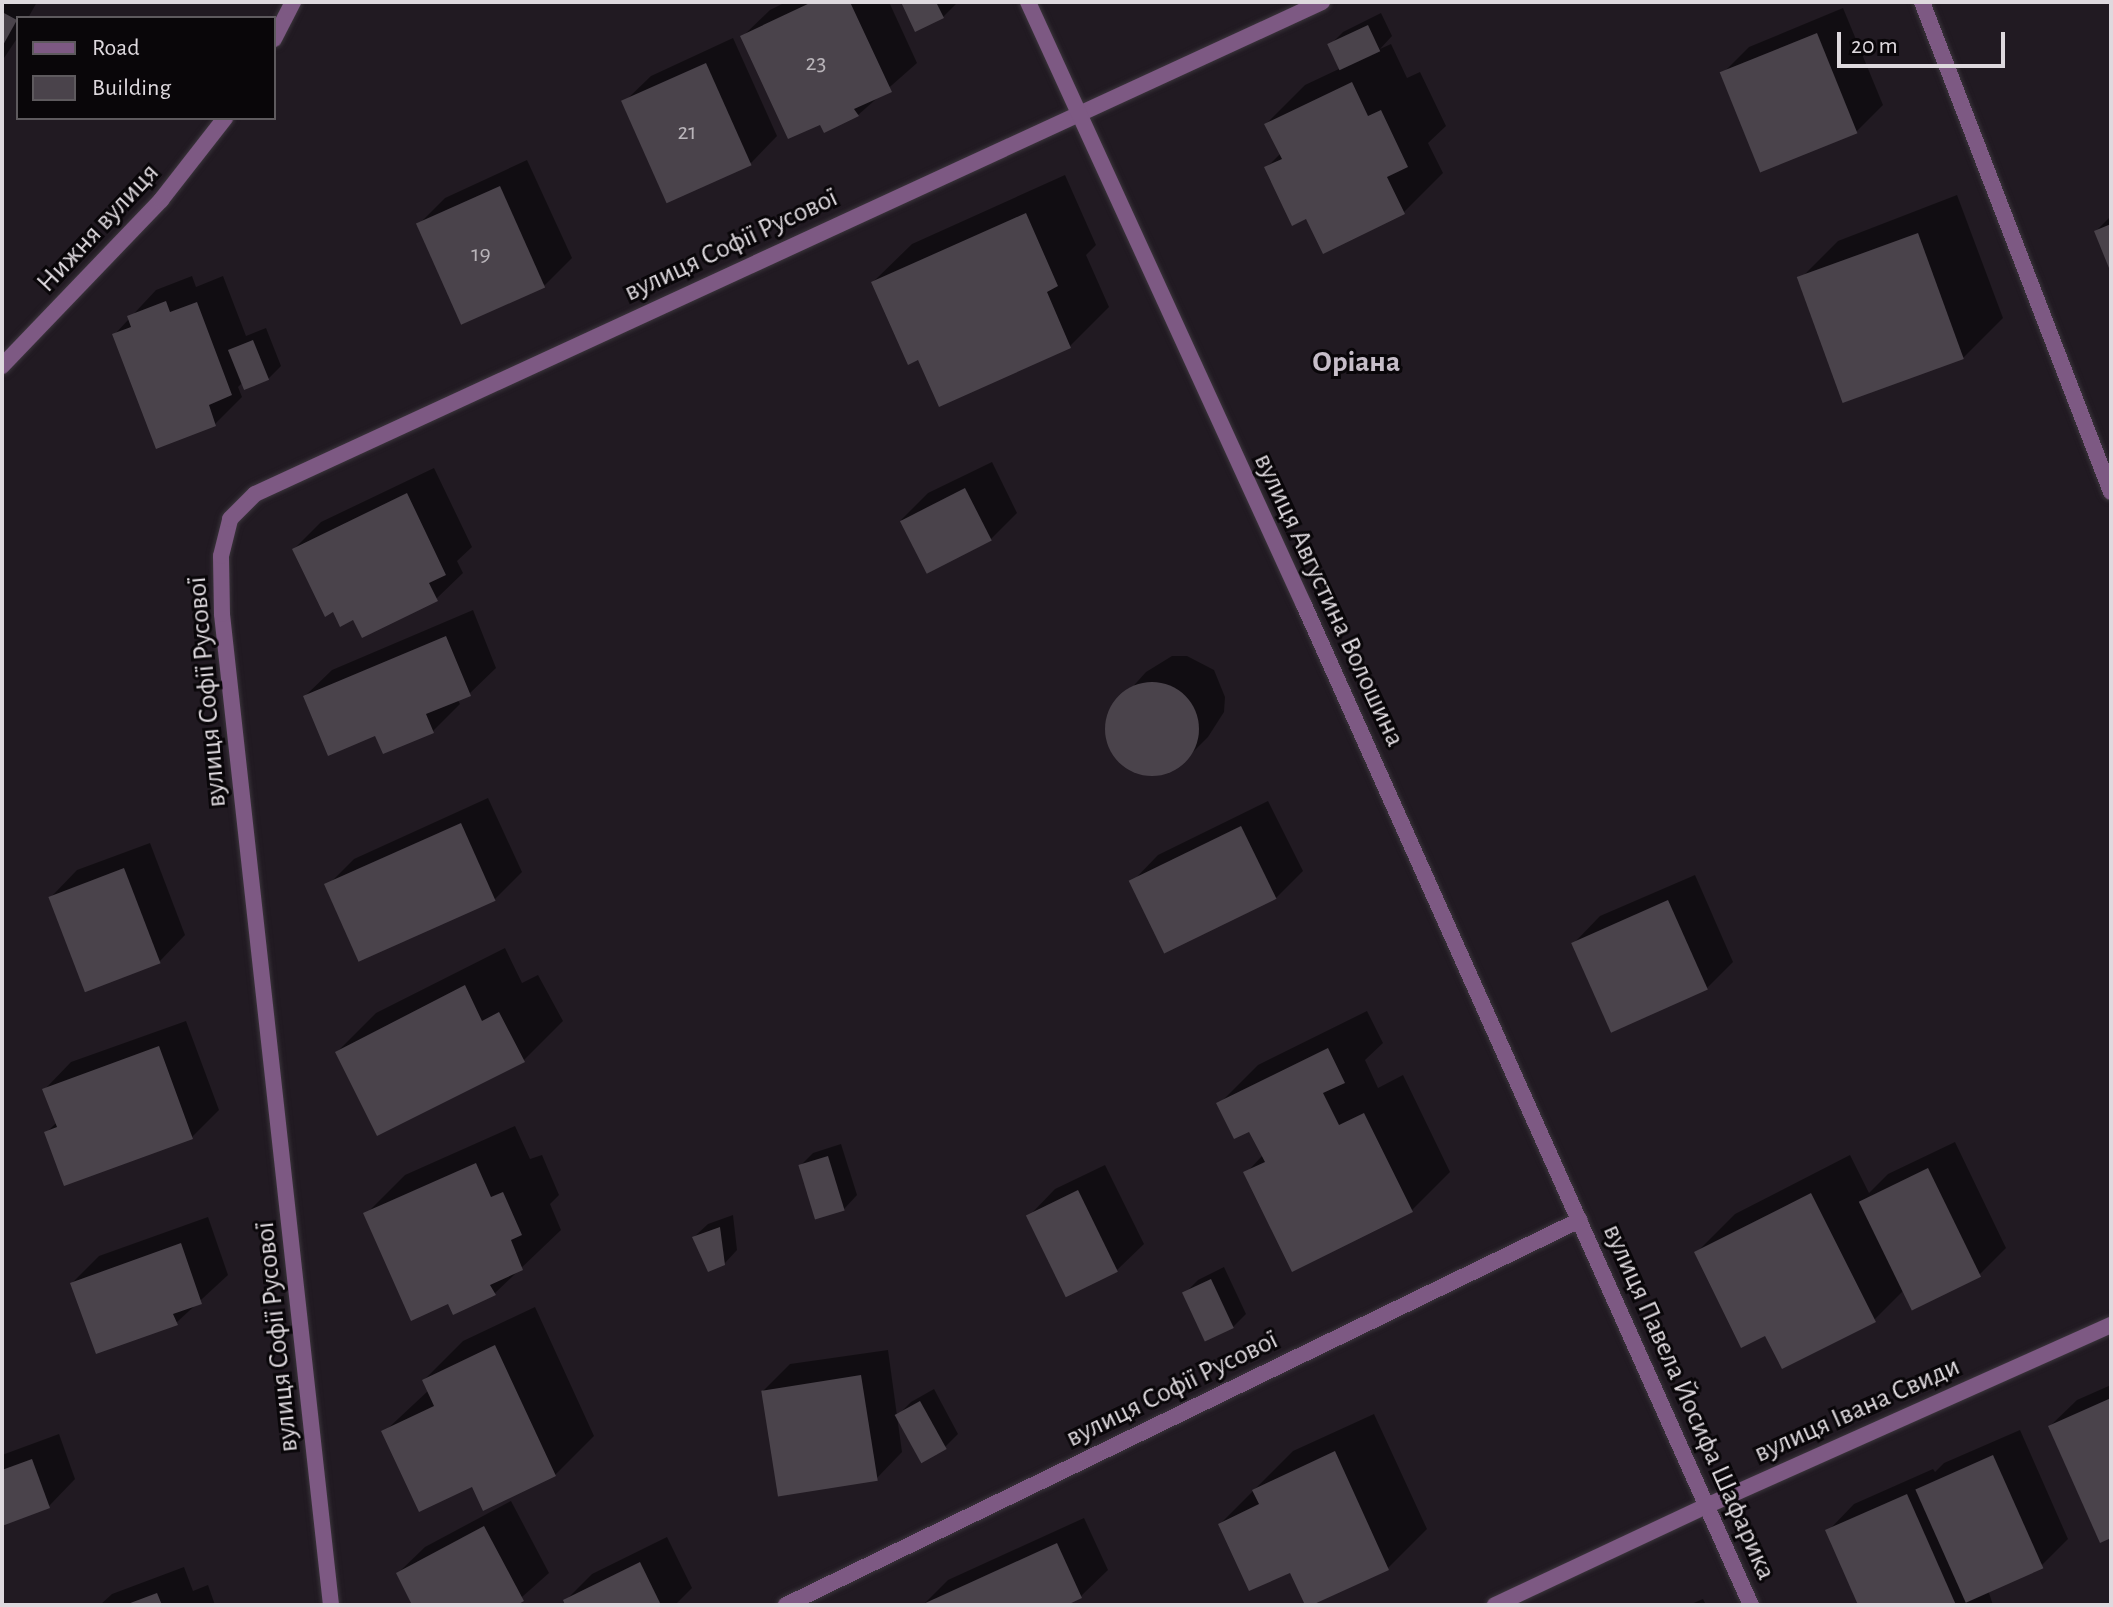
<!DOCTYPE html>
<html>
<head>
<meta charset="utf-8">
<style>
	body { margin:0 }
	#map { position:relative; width:2113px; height:1607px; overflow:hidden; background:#211a22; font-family:"Alegreya Sans",sans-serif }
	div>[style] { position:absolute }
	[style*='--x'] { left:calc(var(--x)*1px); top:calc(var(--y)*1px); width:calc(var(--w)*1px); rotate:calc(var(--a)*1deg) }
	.shadow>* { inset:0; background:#0007 }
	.building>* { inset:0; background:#4a434b; transform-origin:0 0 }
	.round { border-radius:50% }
	.roads { filter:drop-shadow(0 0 2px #3b353c) drop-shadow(0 0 2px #3b353c) }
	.minor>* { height:16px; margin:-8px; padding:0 8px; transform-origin:8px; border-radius:8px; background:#7d5983 }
	.tertiary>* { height:16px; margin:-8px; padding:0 8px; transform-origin:8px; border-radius:8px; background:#7d5983 }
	span { translate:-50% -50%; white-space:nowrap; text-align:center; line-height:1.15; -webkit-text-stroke:6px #090609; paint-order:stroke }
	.number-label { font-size:24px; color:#b9b4b9 }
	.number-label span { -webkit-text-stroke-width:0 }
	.street-label { font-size:28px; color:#ded9de }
	.neighbourhood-label { font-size:30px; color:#c6bdc8; font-weight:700 }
	.frame { position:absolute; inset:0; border:4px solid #ded9de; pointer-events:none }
	.legend { position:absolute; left:16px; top:16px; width:260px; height:104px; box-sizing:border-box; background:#090609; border:2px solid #5e5a5e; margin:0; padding:10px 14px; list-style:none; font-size:24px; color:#ded9de }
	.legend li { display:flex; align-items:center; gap:16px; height:40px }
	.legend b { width:40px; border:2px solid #5e5a5e }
	.scale { position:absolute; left:1837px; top:32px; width:168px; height:36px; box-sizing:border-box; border:4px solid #ded9de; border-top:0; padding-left:10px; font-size:24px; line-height:28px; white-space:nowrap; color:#ded9de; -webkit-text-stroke:6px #090609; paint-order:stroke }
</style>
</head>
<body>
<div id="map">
	<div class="shadow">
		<i style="clip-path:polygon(2px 2px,37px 2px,28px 18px,18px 18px,18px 37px,2px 61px)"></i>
		<i style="clip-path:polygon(786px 2px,889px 2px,917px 63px,858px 115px,743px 36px,770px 10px)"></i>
		<i style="clip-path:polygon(903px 2px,955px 2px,956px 4px,943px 17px)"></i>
		<i style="clip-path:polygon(1843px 8px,1883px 105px,1856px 132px,1722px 74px,1749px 47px)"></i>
		<i style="clip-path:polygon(1381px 13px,1392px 36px,1380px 49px,1391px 44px,1407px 78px,1420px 72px,1446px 126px,1428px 143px,1443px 173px,1404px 212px,1307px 217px,1266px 168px,1281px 153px,1266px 124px,1305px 85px,1341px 68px,1330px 45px,1343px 32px)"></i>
		<i style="clip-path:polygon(733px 38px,777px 136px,751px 163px,624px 102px,651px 76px)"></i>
		<i style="clip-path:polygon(527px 160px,572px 258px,545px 285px,418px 225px,445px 198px)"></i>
		<i style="clip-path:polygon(1065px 175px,1096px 245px,1086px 255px,1109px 307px,1070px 346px,919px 357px,873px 282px,912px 244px)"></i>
		<i style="clip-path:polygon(1957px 195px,2003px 318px,1964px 357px,1844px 402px,1799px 280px,1838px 241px)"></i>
		<i style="clip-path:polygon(2111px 216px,2111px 268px,2096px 231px)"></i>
		<i style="clip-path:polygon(192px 276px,196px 287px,223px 276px,246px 336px,266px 328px,281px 366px,268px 379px,243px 382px,238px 387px,242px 397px,215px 424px,157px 446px,114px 335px,156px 290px)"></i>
		<i style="clip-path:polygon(992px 462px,1017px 513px,990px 540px,901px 520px,928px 493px)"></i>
		<i style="clip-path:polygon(434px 468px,472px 547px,457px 561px,463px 573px,436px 599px,354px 617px,294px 549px,321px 522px)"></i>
		<i style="clip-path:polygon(473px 610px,496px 668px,469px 694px,457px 699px,460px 704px,433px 731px,376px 734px,305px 696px,332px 670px)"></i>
		<i style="clip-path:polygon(1172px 656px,1187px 656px,1214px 670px,1225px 697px,1224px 712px,1208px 737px,1180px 765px,1168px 772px,1138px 772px,1115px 755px,1107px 727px,1110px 712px,1146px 672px)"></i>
		<i style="clip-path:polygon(488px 798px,522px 872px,495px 899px,327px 886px,354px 859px)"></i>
		<i style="clip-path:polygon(1268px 801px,1303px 871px,1276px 898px,1132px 882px,1158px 855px)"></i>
		<i style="clip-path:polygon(150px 843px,185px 935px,159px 962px,51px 897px,77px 870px)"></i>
		<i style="clip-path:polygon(1695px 875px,1733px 962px,1706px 989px,1574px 943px,1600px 916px)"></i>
		<i style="clip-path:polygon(505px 948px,522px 983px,538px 975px,563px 1021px,524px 1060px,337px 1052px,376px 1013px)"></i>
		<i style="clip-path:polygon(1367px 1011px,1383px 1043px,1365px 1060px,1378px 1088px,1403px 1075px,1450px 1172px,1411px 1211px,1246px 1173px,1263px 1155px,1250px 1129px,1219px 1104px,1258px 1065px)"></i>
		<i style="clip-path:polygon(186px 1021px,219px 1110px,192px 1137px,46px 1133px,57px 1122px,45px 1089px,71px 1062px)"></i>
		<i style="clip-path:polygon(515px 1126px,530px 1159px,542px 1155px,559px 1195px,550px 1204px,561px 1230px,494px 1294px,366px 1214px,405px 1175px)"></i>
		<i style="clip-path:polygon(1955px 1142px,2006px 1248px,1979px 1275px,1903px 1291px,1874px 1320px,1766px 1333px,1696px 1253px,1735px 1214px,1850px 1155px,1869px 1193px,1888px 1174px)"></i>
		<i style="clip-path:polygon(841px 1144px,857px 1195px,844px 1209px,800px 1166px,813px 1153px)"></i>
		<i style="clip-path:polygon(1105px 1165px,1144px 1244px,1117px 1270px,1068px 1295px,1029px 1216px,1055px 1189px)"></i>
		<i style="clip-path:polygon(733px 1215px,737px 1250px,724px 1264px,694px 1237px,708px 1224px)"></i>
		<i style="clip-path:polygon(208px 1217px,228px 1275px,176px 1323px,72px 1283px,99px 1256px)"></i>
		<i style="clip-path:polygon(1224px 1267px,1246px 1314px,1233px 1327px,1185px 1293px,1198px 1280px)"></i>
		<i style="clip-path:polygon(535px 1307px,594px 1436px,555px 1475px,473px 1484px,384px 1432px,429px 1390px,424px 1380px,463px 1341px)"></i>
		<i style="clip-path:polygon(888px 1350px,902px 1452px,876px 1479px,763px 1391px,790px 1364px)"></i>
		<i style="clip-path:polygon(2111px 1385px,2111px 1536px,2050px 1426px,2077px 1400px)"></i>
		<i style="clip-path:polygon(934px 1389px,958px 1434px,945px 1447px,898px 1415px,911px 1402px)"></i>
		<i style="clip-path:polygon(1374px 1414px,1427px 1529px,1388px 1568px,1307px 1605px,1291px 1570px,1220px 1524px,1293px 1451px)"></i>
		<i style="clip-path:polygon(2020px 1430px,2068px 1539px,2041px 1566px,1988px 1590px,1993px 1605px,1860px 1605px,1828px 1531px,1854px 1504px,1933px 1469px,1935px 1472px,1944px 1463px)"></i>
		<i style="clip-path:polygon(59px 1434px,75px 1479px,49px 1506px,2px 1523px,2px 1455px)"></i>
		<i style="clip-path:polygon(511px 1501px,549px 1573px,513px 1605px,415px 1605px,398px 1573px,425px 1547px)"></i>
		<i style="clip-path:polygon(1084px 1518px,1108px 1570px,1081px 1596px,1063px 1605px,923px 1605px,948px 1580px)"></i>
		<i style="clip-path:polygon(667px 1537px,692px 1588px,675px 1605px,567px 1605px,565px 1601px,592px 1574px)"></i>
		<i style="clip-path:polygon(184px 1567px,193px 1591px,208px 1585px,215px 1605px,100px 1605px,112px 1594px)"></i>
		<i style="clip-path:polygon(1703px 1599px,1706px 1605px,1689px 1605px)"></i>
	</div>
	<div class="building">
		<i style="clip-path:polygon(812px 2px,850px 2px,892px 92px,854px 109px,859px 116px,824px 133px,820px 125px,788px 139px,740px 36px)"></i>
		<i style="clip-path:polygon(901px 2px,936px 2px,944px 18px,915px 32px)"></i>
		<i style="clip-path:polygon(2px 12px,17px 20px,2px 47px)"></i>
		<i style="left:1368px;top:25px;width:29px;height:45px;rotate:65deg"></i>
		<i style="left:1817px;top:33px;width:108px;height:105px;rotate:68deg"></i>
		<i style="left:706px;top:63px;width:112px;height:93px;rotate:66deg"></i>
		<i style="clip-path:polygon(1352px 82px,1368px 116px,1381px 110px,1408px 167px,1387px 177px,1405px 214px,1323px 254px,1306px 219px,1292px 226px,1264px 167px,1282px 159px,1264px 124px)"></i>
		<i style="left:500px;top:186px;width:111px;height:92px;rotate:66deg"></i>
		<i style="clip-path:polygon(1026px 213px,1058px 286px,1047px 292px,1071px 348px,939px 407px,918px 360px,908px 365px,871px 282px)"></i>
		<i style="clip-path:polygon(2111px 224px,2111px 273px,2094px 231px)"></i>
		<i style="left:1918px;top:233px;width:134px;height:129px;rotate:70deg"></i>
		<i style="clip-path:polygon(166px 301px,170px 312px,197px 302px,232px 395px,209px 405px,216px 426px,156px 449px,112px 334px,131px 327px,127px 316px)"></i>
		<i style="left:253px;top:340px;width:43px;height:27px;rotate:68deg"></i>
		<i style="left:965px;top:488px;width:59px;height:73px;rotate:63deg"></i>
		<i style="clip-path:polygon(407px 493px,446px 575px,429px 583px,438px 601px,362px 638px,353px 620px,340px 627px,333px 612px,325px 617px,292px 549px)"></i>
		<i style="clip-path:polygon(446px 636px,471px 696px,426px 714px,434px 733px,383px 754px,375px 736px,328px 756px,303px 696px)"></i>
		<i class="round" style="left:1105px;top:682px;width:94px;height:94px"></i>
		<i style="left:461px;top:823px;width:85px;height:150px;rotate:66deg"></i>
		<i style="left:1241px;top:826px;width:81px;height:125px;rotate:64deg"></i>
		<i style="left:124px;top:868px;width:102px;height:81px;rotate:69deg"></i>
		<i style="left:1668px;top:900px;width:98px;height:106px;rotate:66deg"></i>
		<i style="clip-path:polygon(465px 985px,482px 1021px,499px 1012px,525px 1062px,377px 1136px,335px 1052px)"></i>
		<i style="clip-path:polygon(159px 1046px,193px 1139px,64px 1186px,44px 1132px,57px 1127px,42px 1089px)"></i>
		<i style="clip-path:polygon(1328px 1048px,1345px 1083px,1323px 1093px,1339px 1125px,1364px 1113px,1413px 1212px,1292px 1272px,1243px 1172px,1265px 1162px,1249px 1132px,1234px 1139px,1216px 1103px)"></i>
		<i style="left:828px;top:1156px;width:57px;height:31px;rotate:73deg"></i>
		<i style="clip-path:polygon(476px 1163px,491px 1197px,503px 1192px,522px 1235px,511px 1240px,523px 1270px,490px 1285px,496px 1295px,453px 1315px,448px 1304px,411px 1321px,363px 1213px)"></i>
		<i style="left:1928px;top:1168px;width:121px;height:77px;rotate:64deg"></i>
		<i style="left:1078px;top:1190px;width:91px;height:58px;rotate:64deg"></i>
		<i style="clip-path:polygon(1811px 1193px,1876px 1322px,1782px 1369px,1765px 1336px,1741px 1348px,1694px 1252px)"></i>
		<i style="clip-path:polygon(720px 1227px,725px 1265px,708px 1272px,692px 1237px)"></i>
		<i style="clip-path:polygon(181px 1243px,202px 1304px,173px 1314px,178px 1325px,96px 1354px,70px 1283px)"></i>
		<i style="left:1211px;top:1279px;width:54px;height:32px;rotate:65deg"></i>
		<i style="clip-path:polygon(495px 1345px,556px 1476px,483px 1511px,472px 1487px,419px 1512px,381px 1431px,434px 1406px,422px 1380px)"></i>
		<i style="left:861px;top:1375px;width:107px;height:101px;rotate:81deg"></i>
		<i style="clip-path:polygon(2111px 1398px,2111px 1538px,2100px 1543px,2048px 1426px)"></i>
		<i style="left:920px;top:1401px;width:55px;height:29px;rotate:61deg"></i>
		<i style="clip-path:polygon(1335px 1451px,1389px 1570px,1312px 1605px,1305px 1605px,1290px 1573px,1249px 1591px,1218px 1524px,1259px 1504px,1252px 1490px)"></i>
		<i style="left:1993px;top:1455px;width:124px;height:85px;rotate:66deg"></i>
		<i style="clip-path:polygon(32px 1459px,50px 1508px,2px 1526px,2px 1470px)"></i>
		<i style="clip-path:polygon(1907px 1494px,1956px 1605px,1858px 1605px,1825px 1530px)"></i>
		<i style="clip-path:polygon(484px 1526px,524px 1601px,517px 1605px,412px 1605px,396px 1573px)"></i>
		<i style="clip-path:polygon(1057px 1543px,1082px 1598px,1067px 1605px,921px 1605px)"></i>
		<i style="clip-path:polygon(640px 1562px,661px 1605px,565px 1605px,563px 1600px)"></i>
		<i style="clip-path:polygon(157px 1593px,162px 1605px,125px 1605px)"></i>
	</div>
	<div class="roads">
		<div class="minor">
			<i style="--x:1922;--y:2;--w:525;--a:68.91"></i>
			<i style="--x:274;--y:39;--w:42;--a:-62.8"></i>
			<i style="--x:2;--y:366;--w:230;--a:-46.2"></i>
			<i style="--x:161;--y:200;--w:104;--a:-52"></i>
			<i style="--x:331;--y:1605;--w:997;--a:-96.28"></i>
			<i style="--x:222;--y:614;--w:58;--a:-91"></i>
			<i style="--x:221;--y:556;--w:38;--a:-76"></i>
			<i style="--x:230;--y:519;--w:35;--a:-45"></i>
			<i style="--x:255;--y:494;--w:1175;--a:-24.75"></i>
			<i style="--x:786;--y:1605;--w:882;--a:-25.87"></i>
			<i style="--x:1495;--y:1605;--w:231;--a:-25.1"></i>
			<i style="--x:1704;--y:1507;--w:446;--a:-24.1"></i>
		</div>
		<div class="tertiary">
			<i style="--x:1028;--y:2;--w:663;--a:65.41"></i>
			<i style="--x:1304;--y:605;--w:1095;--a:65.92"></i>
		</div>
	</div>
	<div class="number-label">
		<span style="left:816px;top:64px">23</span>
		<span style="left:687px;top:133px">21</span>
		<span style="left:481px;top:255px">19</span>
	</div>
	<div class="street-label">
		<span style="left:98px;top:228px;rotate:-47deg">Нижня вулиця</span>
		<span style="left:731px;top:245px;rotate:-25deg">вулиця Софії Русової</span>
		<span style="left:1329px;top:600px;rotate:65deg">вулиця Августина Волошина</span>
		<span style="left:207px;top:692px;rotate:-95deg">вулиця Софії Русової</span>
		<span style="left:277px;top:1337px;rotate:-96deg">вулиця Софії Русової</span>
		<span style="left:1172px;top:1389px;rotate:-26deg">вулиця Софії Русової</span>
		<span style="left:1689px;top:1402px;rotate:66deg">вулиця Павела Йосифа Шафарика</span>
		<span style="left:1857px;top:1410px;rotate:-24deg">вулиця Івана Свиди</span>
	</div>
	<div class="neighbourhood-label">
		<span style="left:1356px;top:362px">Оріана</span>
	</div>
	<div class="frame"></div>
	<ul class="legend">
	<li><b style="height:10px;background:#7d5983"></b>Road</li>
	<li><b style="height:22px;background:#4a434b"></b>Building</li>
	</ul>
	<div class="scale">20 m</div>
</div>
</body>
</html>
